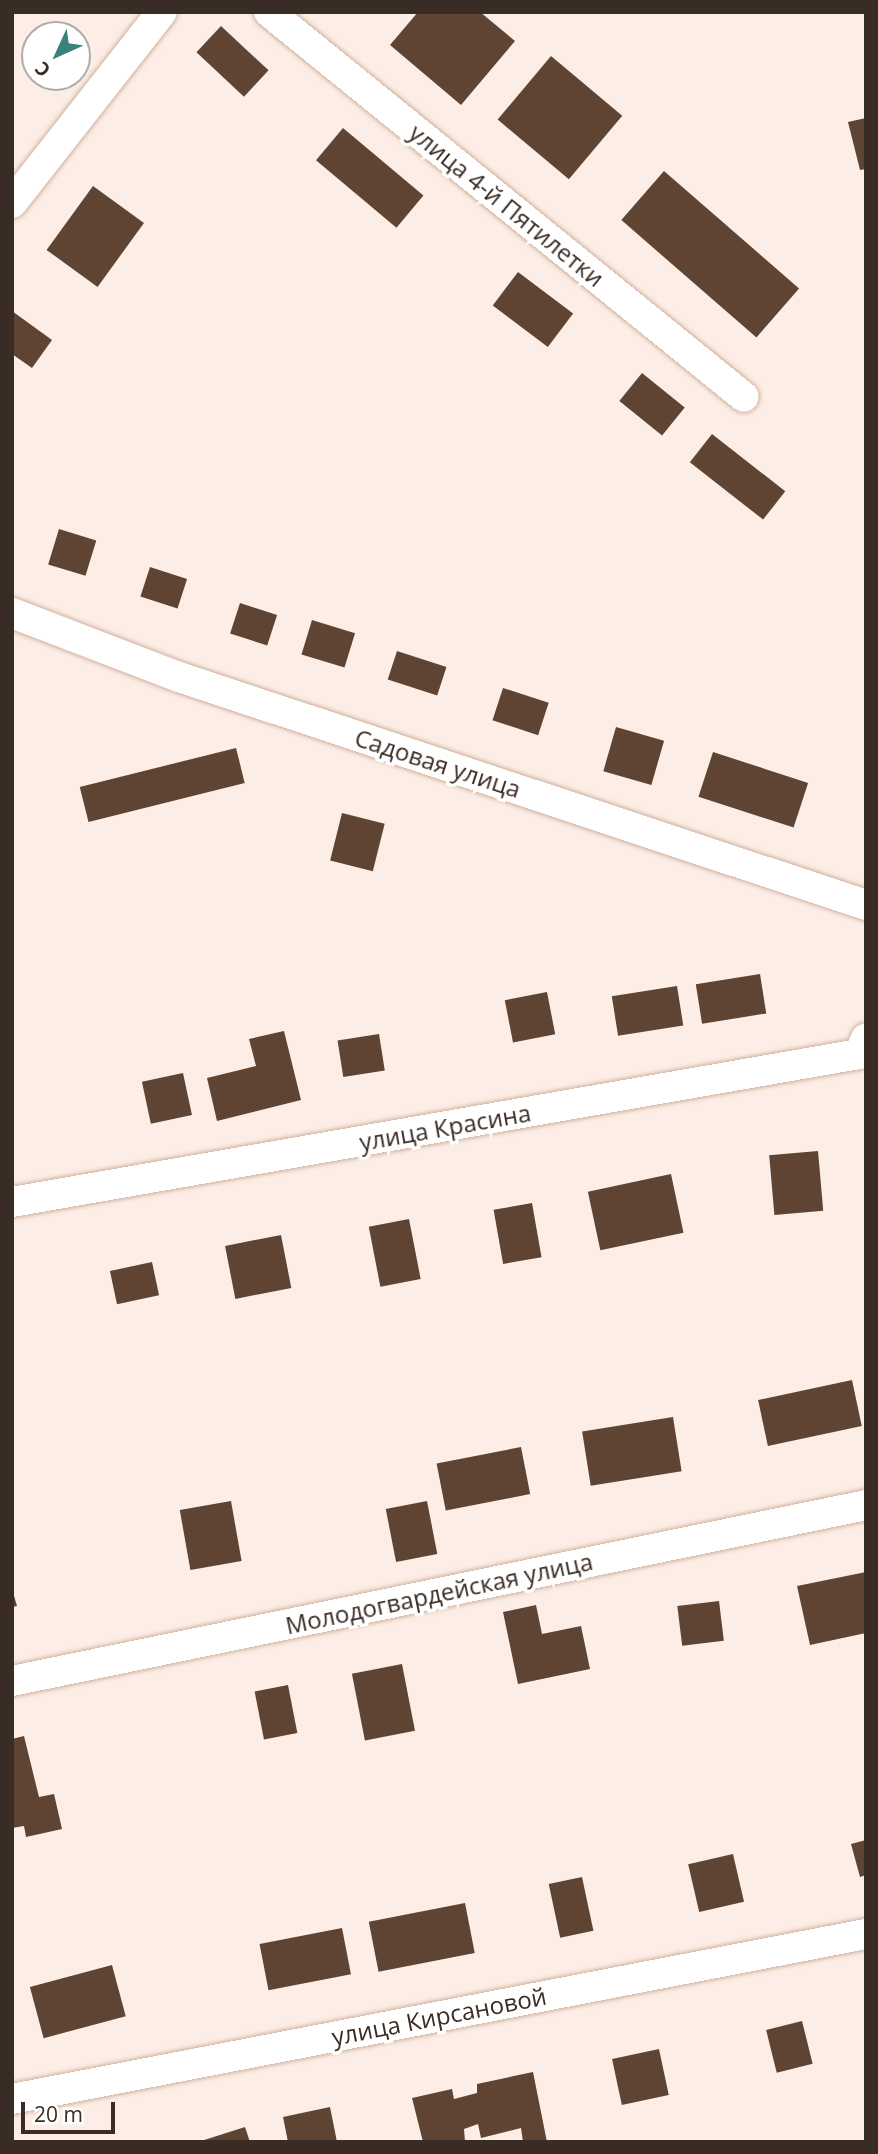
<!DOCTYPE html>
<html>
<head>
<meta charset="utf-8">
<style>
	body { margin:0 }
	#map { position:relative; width:878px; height:2154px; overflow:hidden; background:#fceee6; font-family:"Open Sans",sans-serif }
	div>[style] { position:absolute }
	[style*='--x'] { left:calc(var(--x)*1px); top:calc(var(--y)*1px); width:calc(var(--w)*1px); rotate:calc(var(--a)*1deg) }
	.building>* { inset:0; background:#5f4434; transform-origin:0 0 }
	.roads { filter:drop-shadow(0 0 2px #d2b19f) drop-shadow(0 0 2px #d2b19f) }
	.street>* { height:30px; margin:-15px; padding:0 15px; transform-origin:15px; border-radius:15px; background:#fff }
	span { translate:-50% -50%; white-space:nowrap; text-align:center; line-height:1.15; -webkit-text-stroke:7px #fff; paint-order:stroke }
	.street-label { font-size:24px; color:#392c25 }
	.frame { position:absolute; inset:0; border:14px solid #392c25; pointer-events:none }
	.north { position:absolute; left:21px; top:21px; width:70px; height:70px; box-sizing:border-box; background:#fff; border:2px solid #b0aba8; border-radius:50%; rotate:225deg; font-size:19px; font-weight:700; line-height:28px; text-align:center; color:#392c25 }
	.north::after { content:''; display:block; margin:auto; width:24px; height:32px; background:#3a817b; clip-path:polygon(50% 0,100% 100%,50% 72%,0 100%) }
	.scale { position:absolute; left:21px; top:2102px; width:94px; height:32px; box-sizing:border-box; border:4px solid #392c25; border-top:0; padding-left:9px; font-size:21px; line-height:24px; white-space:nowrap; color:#392c25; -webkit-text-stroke:5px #fff; paint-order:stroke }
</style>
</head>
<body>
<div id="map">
	<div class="building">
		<i style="clip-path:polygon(418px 12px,480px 12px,515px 41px,461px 105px,390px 45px)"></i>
		<i style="left:221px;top:26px;width:65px;height:36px;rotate:43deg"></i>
		<i style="left:551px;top:56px;width:93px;height:83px;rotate:40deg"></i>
		<i style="clip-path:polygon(866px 118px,866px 169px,860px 170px,848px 122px)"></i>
		<i style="left:343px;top:128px;width:105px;height:42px;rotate:40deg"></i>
		<i style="left:664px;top:171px;width:179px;height:65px;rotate:41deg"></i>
		<i style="left:93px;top:186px;width:63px;height:79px;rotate:36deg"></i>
		<i style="left:518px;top:272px;width:69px;height:42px;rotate:37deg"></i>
		<i style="clip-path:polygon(12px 311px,52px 340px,32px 368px,12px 354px)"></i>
		<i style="left:642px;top:373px;width:55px;height:36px;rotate:39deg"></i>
		<i style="left:712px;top:434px;width:93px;height:36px;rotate:38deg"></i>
		<i style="left:59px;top:529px;width:39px;height:37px;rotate:17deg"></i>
		<i style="left:150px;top:567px;width:39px;height:31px;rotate:18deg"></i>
		<i style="left:240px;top:603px;width:39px;height:32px;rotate:18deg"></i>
		<i style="left:312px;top:620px;width:45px;height:36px;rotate:17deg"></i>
		<i style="left:397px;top:651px;width:52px;height:30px;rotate:18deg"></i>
		<i style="left:503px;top:688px;width:48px;height:34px;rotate:18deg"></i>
		<i style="left:616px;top:727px;width:50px;height:46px;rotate:16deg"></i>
		<i style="left:236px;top:748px;width:36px;height:161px;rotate:76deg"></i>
		<i style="left:713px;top:752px;width:100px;height:47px;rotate:18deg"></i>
		<i style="left:342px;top:813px;width:44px;height:49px;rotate:14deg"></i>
		<i style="left:760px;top:974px;width:40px;height:65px;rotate:81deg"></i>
		<i style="left:677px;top:986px;width:40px;height:66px;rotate:81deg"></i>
		<i style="left:547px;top:992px;width:43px;height:43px;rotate:79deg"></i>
		<i style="clip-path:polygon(284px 1031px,301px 1100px,217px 1121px,207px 1078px,256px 1066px,249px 1039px)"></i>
		<i style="left:379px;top:1034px;width:37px;height:42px;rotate:81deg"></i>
		<i style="left:183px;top:1073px;width:43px;height:42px;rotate:78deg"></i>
		<i style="left:818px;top:1151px;width:60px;height:49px;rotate:85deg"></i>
		<i style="left:671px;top:1174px;width:60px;height:85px;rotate:78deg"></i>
		<i style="left:532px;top:1203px;width:55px;height:39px;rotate:80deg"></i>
		<i style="left:409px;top:1219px;width:61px;height:41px;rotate:79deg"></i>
		<i style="left:281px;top:1235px;width:54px;height:57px;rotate:79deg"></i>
		<i style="left:152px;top:1262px;width:34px;height:43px;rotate:78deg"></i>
		<i style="left:852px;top:1380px;width:47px;height:96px;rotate:78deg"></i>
		<i style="left:673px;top:1417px;width:55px;height:92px;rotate:81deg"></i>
		<i style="left:521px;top:1447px;width:48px;height:86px;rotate:79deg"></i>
		<i style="left:231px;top:1501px;width:61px;height:52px;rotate:80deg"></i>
		<i style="left:427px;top:1501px;width:54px;height:42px;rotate:79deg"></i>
		<i style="clip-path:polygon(866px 1572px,866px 1633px,810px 1645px,797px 1586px)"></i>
		<i style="clip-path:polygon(12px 1589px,17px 1606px,12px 1607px)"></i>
		<i style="left:719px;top:1601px;width:40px;height:42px;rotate:83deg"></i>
		<i style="clip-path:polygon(536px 1605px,542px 1634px,581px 1626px,590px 1669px,518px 1684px,503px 1612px)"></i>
		<i style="left:402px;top:1664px;width:68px;height:51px;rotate:79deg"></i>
		<i style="left:288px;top:1685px;width:49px;height:34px;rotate:79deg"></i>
		<i style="clip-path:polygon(24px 1736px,39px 1797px,54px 1794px,62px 1829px,26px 1837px,24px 1826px,12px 1828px,12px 1739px)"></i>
		<i style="clip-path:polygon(866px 1840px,866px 1875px,860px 1877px,851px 1844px)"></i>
		<i style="left:733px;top:1854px;width:49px;height:46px;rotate:77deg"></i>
		<i style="left:582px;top:1877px;width:55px;height:34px;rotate:78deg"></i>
		<i style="left:465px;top:1903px;width:51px;height:98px;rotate:79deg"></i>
		<i style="left:342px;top:1928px;width:47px;height:84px;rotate:79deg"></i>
		<i style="left:112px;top:1965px;width:53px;height:85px;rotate:75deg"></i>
		<i style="left:802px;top:2021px;width:44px;height:37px;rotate:76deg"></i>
		<i style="left:659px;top:2049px;width:47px;height:48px;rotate:78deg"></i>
		<i style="clip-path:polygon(533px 2072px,547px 2142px,523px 2142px,521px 2128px,481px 2138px,478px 2124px,464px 2129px,465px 2142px,423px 2142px,412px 2098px,452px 2089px,454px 2099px,477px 2093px,477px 2084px)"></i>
		<i style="clip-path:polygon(330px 2107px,337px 2142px,288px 2142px,283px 2117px)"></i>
		<i style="clip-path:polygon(245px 2127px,250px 2142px,201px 2142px,201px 2141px)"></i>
	</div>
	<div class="roads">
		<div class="street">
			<i style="--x:269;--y:12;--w:611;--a:39.03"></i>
			<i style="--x:12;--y:203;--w:243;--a:-51.9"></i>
			<i style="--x:12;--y:613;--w:179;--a:21"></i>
			<i style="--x:179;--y:677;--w:724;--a:18.36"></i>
			<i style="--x:12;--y:1202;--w:860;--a:-9.91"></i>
			<i style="--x:859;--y:1054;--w:17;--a:-66"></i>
			<i style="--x:12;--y:1681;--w:872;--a:-11.64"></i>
			<i style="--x:12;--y:2099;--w:870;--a:-10.94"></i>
		</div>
	</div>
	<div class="street-label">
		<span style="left:507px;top:205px;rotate:39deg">улица 4-й Пятилетки</span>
		<span style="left:438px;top:763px;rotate:18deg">Садовая улица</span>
		<span style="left:445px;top:1127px;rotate:-10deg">улица Красина</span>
		<span style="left:439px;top:1593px;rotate:-12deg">Молодогвардейская улица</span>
		<span style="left:439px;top:2016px;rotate:-11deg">улица Кирсановой</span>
	</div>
	<div class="frame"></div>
	<div class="north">С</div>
	<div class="scale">20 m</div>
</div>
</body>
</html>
